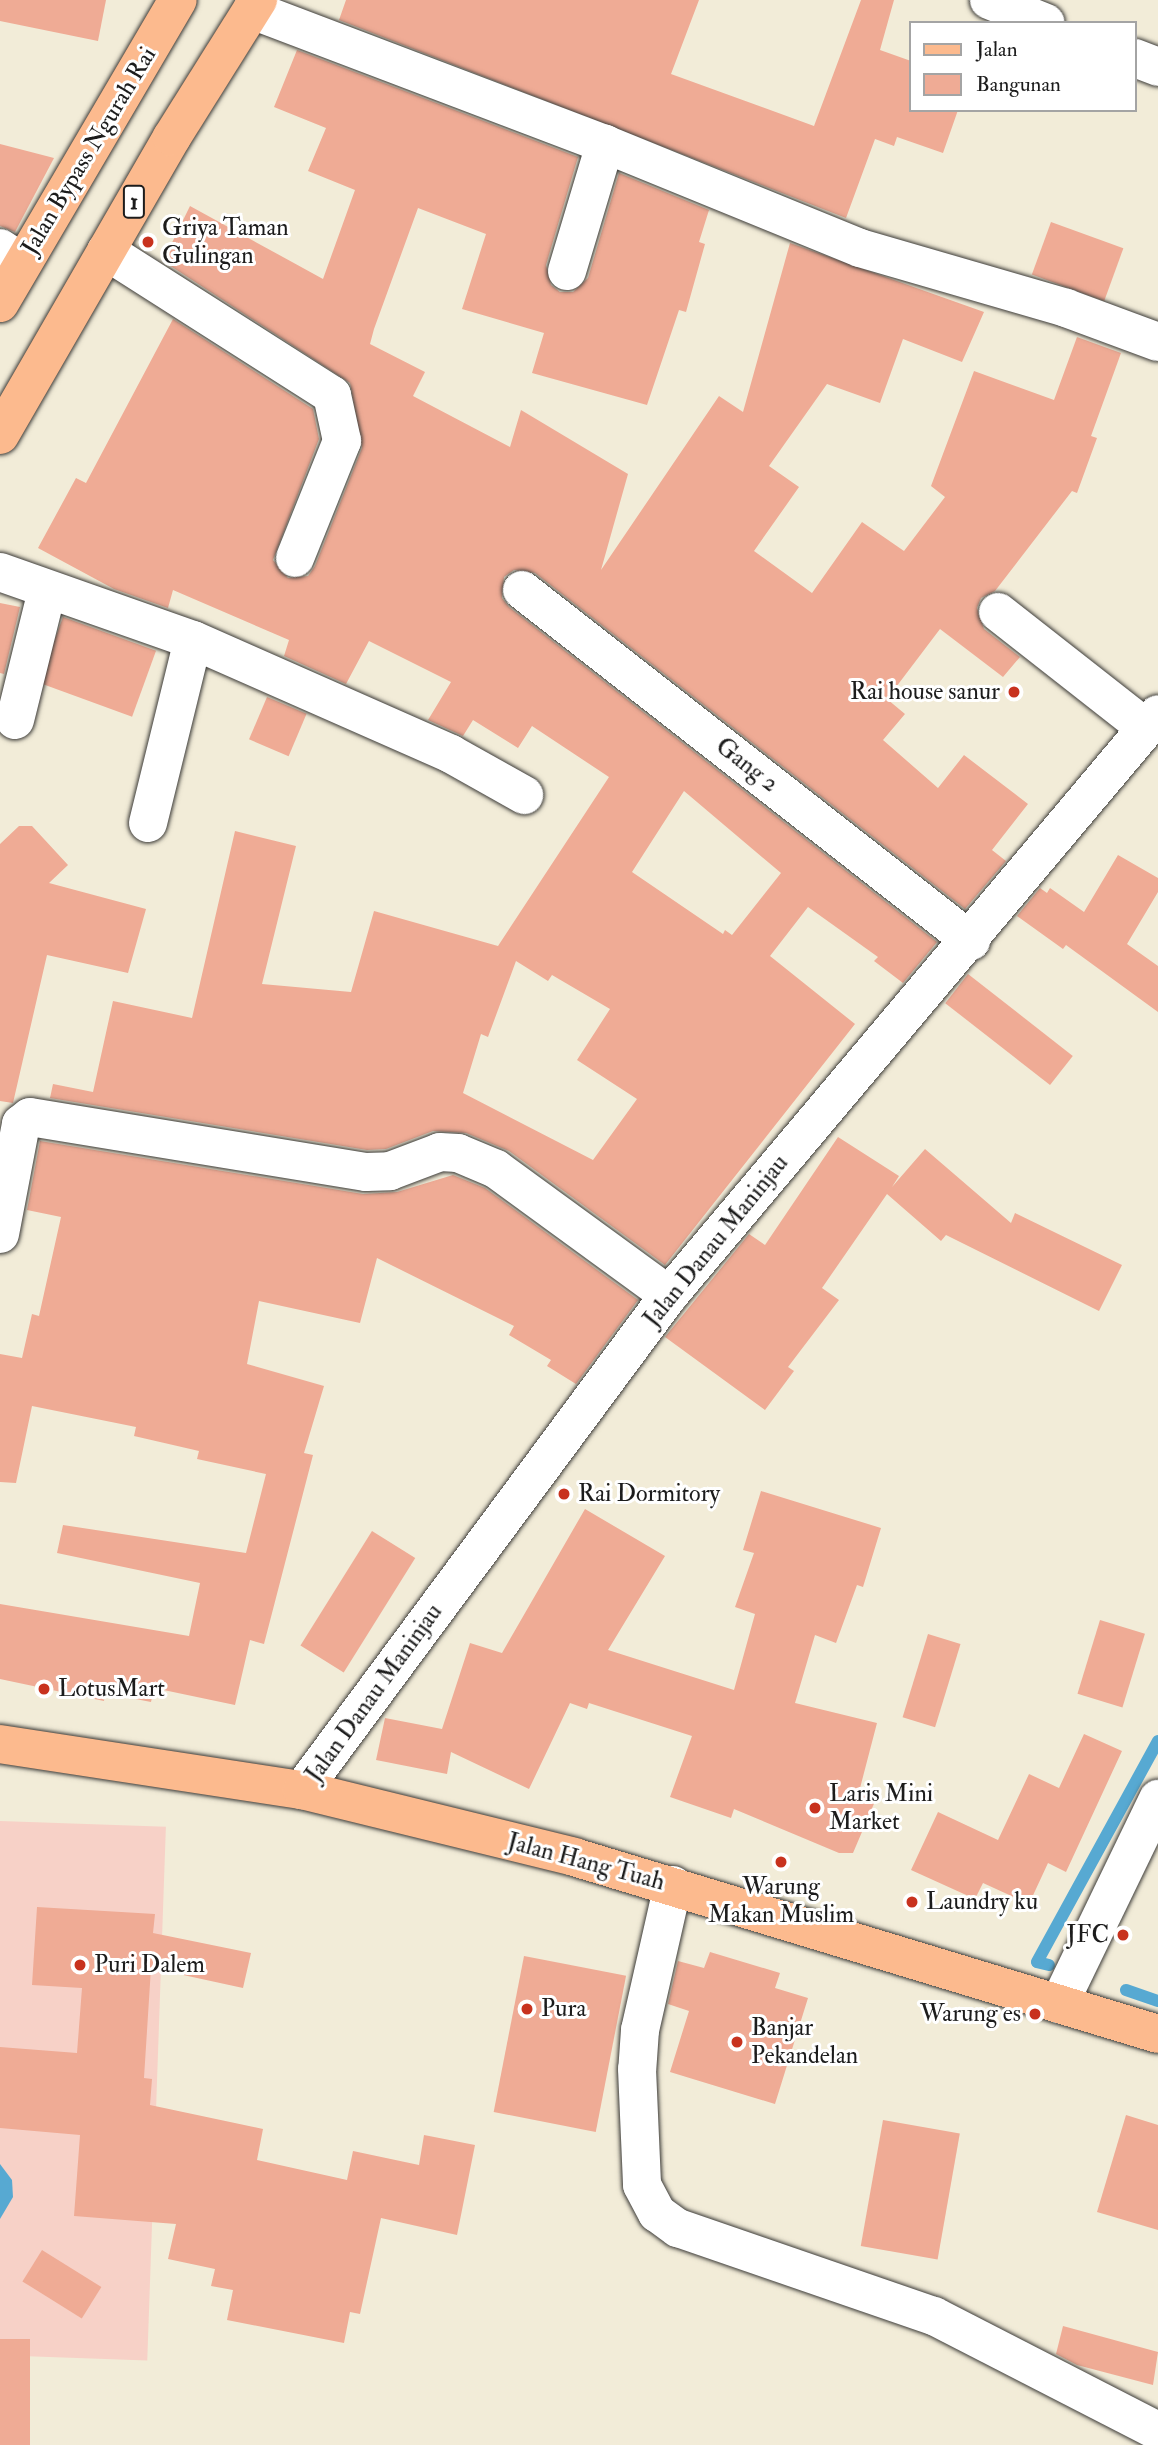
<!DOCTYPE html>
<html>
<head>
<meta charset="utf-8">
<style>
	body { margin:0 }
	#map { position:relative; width:1158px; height:2445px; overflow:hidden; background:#f2ecd8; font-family:"IM FELL Double Pica",serif }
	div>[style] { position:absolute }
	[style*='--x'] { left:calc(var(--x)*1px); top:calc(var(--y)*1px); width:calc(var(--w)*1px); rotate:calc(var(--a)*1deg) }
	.built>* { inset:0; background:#f7d1c7; transform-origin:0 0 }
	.water>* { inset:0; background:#57a9d2 }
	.stream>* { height:12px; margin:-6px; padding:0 6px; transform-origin:6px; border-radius:6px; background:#57a9d2 }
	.building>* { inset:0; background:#efab95; transform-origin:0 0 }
	.roads { filter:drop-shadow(0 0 2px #3c3b38) drop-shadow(0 0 2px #3c3b38) }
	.minor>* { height:38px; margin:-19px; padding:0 19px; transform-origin:19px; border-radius:19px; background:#fff }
	.major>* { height:38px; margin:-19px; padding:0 19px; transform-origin:19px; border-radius:19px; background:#fcba8e }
	.highway>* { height:38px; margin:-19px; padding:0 19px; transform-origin:19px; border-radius:19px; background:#fcba8e }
	.dots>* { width:19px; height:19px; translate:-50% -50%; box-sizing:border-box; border:4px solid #fff; border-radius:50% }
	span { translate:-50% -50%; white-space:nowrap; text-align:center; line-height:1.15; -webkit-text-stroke:6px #fff; paint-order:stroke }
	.shield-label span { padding:2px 5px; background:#fff; border:2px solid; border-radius:5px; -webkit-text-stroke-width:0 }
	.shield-label { font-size:23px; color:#1c1c1c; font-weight:700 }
	.street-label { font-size:24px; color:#1c1c1c }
	.poi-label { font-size:24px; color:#1c1c1c }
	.left { translate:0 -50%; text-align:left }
	.right { translate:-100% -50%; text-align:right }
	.legend { position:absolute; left:909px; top:21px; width:228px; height:91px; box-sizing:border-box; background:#fff; border:2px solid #a4a4a4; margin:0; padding:9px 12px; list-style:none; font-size:21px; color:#1c1c1c }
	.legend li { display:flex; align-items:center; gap:14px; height:35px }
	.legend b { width:35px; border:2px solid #a4a4a4 }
</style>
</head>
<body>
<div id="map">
	<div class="built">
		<i style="left:0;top:1821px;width:166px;height:534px;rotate:2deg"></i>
	</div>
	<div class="water">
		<i style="clip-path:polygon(0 2164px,12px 2180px,13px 2197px,0 2219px)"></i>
	</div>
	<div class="stream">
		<i style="--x:1049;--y:1965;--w:12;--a:-166"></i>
		<i style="--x:1037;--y:1962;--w:252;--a:-61.3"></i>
		<i style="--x:1126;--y:1990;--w:34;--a:19"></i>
	</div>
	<div class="building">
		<i style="clip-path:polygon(0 0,106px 0,98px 41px,0 21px)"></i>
		<i style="clip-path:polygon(346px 0,699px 0,671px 74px,814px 126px,861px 0,894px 0,880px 50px,911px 61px,911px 110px,958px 110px,943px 153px,897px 137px,894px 146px,875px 139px,846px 218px,339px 20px)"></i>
		<i style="clip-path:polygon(evenodd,297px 50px,578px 157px,546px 265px,551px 285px,560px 292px,573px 292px,588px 278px,619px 173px,709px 210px,699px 242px,705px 244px,686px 312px,679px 310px,647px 405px,532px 373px,544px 333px,462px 309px,486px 234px,418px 208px,374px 329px,370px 344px,425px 372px,413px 396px,510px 447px,521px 410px,628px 474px,601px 570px,719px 396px,743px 412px,790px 243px,984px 312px,962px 362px,903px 339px,880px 403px,827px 384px,769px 466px,799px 487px,754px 551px,812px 593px,862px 522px,904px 551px,945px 497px,931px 486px,974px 371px,1054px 400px,1077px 337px,1121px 353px,1091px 436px,1097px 438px,1077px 493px,1072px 491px,995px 591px,981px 598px,977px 608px,984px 629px,1020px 657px,1003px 677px,940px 629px,887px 699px,905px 714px,883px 740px,938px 788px,964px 755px,1028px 804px,992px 850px,1006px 861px,965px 909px,535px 573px,514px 570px,504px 577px,502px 598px,509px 607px,937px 942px,903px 983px,874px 961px,878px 957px,808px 907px,770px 956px,855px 1024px,665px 1265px,509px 1151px,466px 1133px,433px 1131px,386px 1149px,367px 1150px,50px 1098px,53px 1084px,93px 1092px,113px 1001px,192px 1018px,235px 831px,296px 846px,262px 984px,351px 992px,374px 911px,498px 946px,609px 777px,532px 726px,518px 748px,473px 720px,463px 736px,428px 720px,451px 682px,369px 641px,346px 684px,284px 656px,289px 640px,173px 590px,168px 608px,114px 589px,38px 548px,76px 478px,86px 483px,173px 319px,313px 409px,319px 439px,273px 560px,288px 578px,308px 576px,315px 566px,362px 448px,350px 383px,163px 261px,190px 206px,323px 279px,355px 190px,308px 171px,326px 128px,274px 107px,297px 50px,684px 791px,781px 873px,732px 935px,725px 930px,723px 934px,632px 872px,684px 791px,297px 50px,516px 961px,548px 981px,552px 975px,610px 1009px,577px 1060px,637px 1099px,593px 1160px,463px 1093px,481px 1034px,488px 1037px,516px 961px)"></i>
		<i style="clip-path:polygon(0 144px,54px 158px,15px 232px,0 226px)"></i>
		<i style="left:1051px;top:222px;width:77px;height:56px;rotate:20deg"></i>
		<i style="clip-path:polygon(0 603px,20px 607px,4px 674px,0 673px)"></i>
		<i style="left:63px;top:617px;width:99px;height:70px;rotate:20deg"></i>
		<i style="left:267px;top:697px;width:43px;height:46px;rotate:23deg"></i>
		<i style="clip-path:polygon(19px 826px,32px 826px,68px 865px,49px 883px,146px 909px,128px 973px,47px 955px,13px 1103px,0 1101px,0 844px)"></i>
		<i style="clip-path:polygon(1118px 855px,1158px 878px,1158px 892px,1127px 944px,1158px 966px,1158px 1012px,1066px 945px,1063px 949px,1017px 916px,1040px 888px,1047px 893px,1050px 888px,1084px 912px)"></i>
		<i style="left:968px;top:974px;width:133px;height:37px;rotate:38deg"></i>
		<i style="clip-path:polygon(838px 1137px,899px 1176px,892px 1187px,925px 1149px,1011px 1223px,1015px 1213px,1122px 1265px,1099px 1311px,946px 1235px,941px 1241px,887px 1194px,822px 1288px,839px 1300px,788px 1367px,794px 1371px,765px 1410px,665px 1337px,749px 1234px,765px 1245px)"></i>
		<i style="clip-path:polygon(40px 1141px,363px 1194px,397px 1192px,453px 1175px,485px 1188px,638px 1300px,576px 1384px,547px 1366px,551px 1360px,509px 1335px,514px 1326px,377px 1258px,360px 1323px,259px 1301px,247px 1364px,324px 1386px,304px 1453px,313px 1455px,264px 1644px,250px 1640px,235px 1705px,154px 1688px,151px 1702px,105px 1693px,104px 1701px,0 1679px,0 1604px,189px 1636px,200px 1583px,57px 1553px,63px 1525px,246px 1553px,266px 1474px,197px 1459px,199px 1451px,134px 1436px,136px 1427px,32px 1406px,16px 1483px,0 1482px,0 1354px,22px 1358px,32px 1314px,39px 1316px,61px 1217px,27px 1210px)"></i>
		<i style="clip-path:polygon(761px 1491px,881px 1528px,863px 1587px,857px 1585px,836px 1643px,815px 1635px,795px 1703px,877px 1723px,859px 1792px,876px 1799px,853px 1853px,839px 1853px,734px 1809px,731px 1818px,670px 1797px,692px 1736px,589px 1703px,587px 1709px,570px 1703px,529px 1789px,451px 1752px,447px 1774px,376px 1760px,385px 1718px,442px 1729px,470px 1643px,502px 1653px,585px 1509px,665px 1556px,608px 1650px,734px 1690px,755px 1614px,735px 1607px,754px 1553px,743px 1550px)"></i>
		<i style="left:372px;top:1531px;width:51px;height:135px;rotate:32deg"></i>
		<i style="left:1100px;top:1620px;width:47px;height:77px;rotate:17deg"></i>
		<i style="left:928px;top:1634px;width:34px;height:87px;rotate:17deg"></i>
		<i style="clip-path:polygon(1084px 1734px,1122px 1751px,1066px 1872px,1048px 1863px,1029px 1904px,983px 1883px,975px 1899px,911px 1870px,938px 1812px,998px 1840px,1029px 1774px,1059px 1788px)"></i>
		<i style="clip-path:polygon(37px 1907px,155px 1914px,153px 1933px,251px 1953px,243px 1988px,151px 1968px,144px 2078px,152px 2079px,150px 2105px,263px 2129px,257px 2160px,347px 2180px,353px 2151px,419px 2165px,424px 2135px,475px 2145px,457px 2235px,381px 2218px,360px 2314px,350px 2312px,344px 2343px,227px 2320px,233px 2290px,211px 2286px,215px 2269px,168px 2259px,176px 2224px,74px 2216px,80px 2135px,0 2128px,0 2047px,77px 2053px,82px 1988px,32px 1985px)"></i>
		<i style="clip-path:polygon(710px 1952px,780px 1973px,775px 1988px,808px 1998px,775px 2104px,670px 2072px,689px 2011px,668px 2004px,678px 1961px,704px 1968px)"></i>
		<i style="left:524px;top:1956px;width:104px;height:159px;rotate:11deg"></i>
		<i style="clip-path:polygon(1126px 2115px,1158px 2125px,1158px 2230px,1097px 2212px)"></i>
		<i style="left:883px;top:2120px;width:78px;height:128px;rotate:10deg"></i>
		<i style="left:42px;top:2250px;width:70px;height:37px;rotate:32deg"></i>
		<i style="clip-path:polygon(1063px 2326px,1158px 2352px,1153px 2385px,1077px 2365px,1056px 2354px)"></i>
		<i style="left:0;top:2339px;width:30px;height:106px"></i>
	</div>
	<div class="roads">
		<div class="minor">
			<i style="--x:989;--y:0;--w:61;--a:22"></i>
			<i style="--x:252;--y:10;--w:378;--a:20.8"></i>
			<i style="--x:605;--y:144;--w:275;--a:22.2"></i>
			<i style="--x:860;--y:248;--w:215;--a:16.2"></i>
			<i style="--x:1066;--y:308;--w:98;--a:20.3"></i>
			<i style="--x:1135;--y:58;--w:25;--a:21"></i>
			<i style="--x:0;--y:248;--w:27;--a:33"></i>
			<i style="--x:106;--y:251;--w:268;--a:32.5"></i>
			<i style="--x:332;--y:395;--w:47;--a:77.7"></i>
			<i style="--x:342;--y:441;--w:126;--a:111.9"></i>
			<i style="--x:567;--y:271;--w:133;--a:-73.3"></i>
			<i style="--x:0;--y:572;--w:205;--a:19.4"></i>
			<i style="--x:193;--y:640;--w:282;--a:23.8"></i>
			<i style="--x:451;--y:754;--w:84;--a:29.3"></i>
			<i style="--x:522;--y:590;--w:570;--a:38.02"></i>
			<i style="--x:998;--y:612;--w:188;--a:38.1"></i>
			<i style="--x:15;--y:720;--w:133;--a:-76.1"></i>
			<i style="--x:148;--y:823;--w:188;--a:-76.2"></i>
			<i style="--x:0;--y:1234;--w:112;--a:-79.2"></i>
			<i style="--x:21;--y:1124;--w:11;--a:-38"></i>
			<i style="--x:30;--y:1117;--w:340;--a:9.3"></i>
			<i style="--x:366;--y:1172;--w:24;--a:-2"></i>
			<i style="--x:390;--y:1171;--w:53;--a:-20.8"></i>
			<i style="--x:440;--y:1152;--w:18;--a:3"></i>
			<i style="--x:458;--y:1153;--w:41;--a:22.8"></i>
			<i style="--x:496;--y:1169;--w:214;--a:36.1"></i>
			<i style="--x:302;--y:1790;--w:616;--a:-53.45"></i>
			<i style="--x:669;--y:1295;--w:759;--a:-49.91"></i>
			<i style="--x:673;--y:1885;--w:149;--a:102.8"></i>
			<i style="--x:640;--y:2030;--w:39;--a:94"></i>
			<i style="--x:637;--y:2069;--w:116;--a:87.5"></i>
			<i style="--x:642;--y:2185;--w:32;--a:62"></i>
			<i style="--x:657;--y:2213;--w:26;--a:36"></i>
			<i style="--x:678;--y:2228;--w:271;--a:19"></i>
			<i style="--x:934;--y:2316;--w:252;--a:27.2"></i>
			<i style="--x:1059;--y:2004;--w:228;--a:-64.2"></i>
		</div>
		<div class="major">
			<i style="--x:0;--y:1744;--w:305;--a:8.7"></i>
			<i style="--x:302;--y:1790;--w:280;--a:13.8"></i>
			<i style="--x:574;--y:1857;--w:610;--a:16.86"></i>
		</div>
		<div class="highway">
			<i style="--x:0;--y:303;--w:351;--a:-59.6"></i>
			<i style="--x:0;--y:435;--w:344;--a:-60"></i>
			<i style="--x:172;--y:137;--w:162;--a:-57.9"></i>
		</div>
	</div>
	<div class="dots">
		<i style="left:148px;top:242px;background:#c8321e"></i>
		<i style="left:1014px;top:692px;background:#c8321e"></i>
		<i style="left:564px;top:1494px;background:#c8321e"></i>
		<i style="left:44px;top:1689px;background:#c8321e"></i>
		<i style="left:815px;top:1808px;background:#c8321e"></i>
		<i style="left:781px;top:1862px;background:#c8321e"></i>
		<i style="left:912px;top:1902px;background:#c8321e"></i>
		<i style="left:1123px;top:1935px;background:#c8321e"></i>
		<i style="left:80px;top:1965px;background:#c8321e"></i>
		<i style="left:527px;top:2009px;background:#c8321e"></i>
		<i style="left:1035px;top:2014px;background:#c8321e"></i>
		<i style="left:737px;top:2042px;background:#c8321e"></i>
	</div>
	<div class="shield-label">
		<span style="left:134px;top:202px">1</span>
	</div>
	<div class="street-label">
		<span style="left:89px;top:151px;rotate:-59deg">Jalan Bypass Ngurah Rai</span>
		<span style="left:747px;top:765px;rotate:38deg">Gang 2</span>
		<span style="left:716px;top:1241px;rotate:-51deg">Jalan Danau Maninjau</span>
		<span style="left:374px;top:1693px;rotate:-54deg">Jalan Danau Maninjau</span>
		<span style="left:586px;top:1862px;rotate:15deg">Jalan Hang Tuah</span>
	</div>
	<div class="poi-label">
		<span class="left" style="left:162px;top:242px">Griya Taman<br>Gulingan</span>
		<span class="right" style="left:1000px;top:692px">Rai house sanur</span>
		<span class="left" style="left:578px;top:1494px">Rai Dormitory</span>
		<span class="left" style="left:58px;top:1689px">LotusMart</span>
		<span class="left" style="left:829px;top:1808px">Laris Mini<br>Market</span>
		<span style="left:781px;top:1901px">Warung<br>Makan Muslim</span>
		<span class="left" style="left:926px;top:1902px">Laundry ku</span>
		<span class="right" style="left:1109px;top:1935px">JFC</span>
		<span class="left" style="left:94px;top:1965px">Puri Dalem</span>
		<span class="left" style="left:541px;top:2009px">Pura</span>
		<span class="right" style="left:1021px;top:2014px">Warung es</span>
		<span class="left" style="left:751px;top:2042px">Banjar<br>Pekandelan</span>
	</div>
	<ul class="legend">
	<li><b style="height:9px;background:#fcba8e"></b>Jalan</li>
	<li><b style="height:19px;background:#efab95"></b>Bangunan</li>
	</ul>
</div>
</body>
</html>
